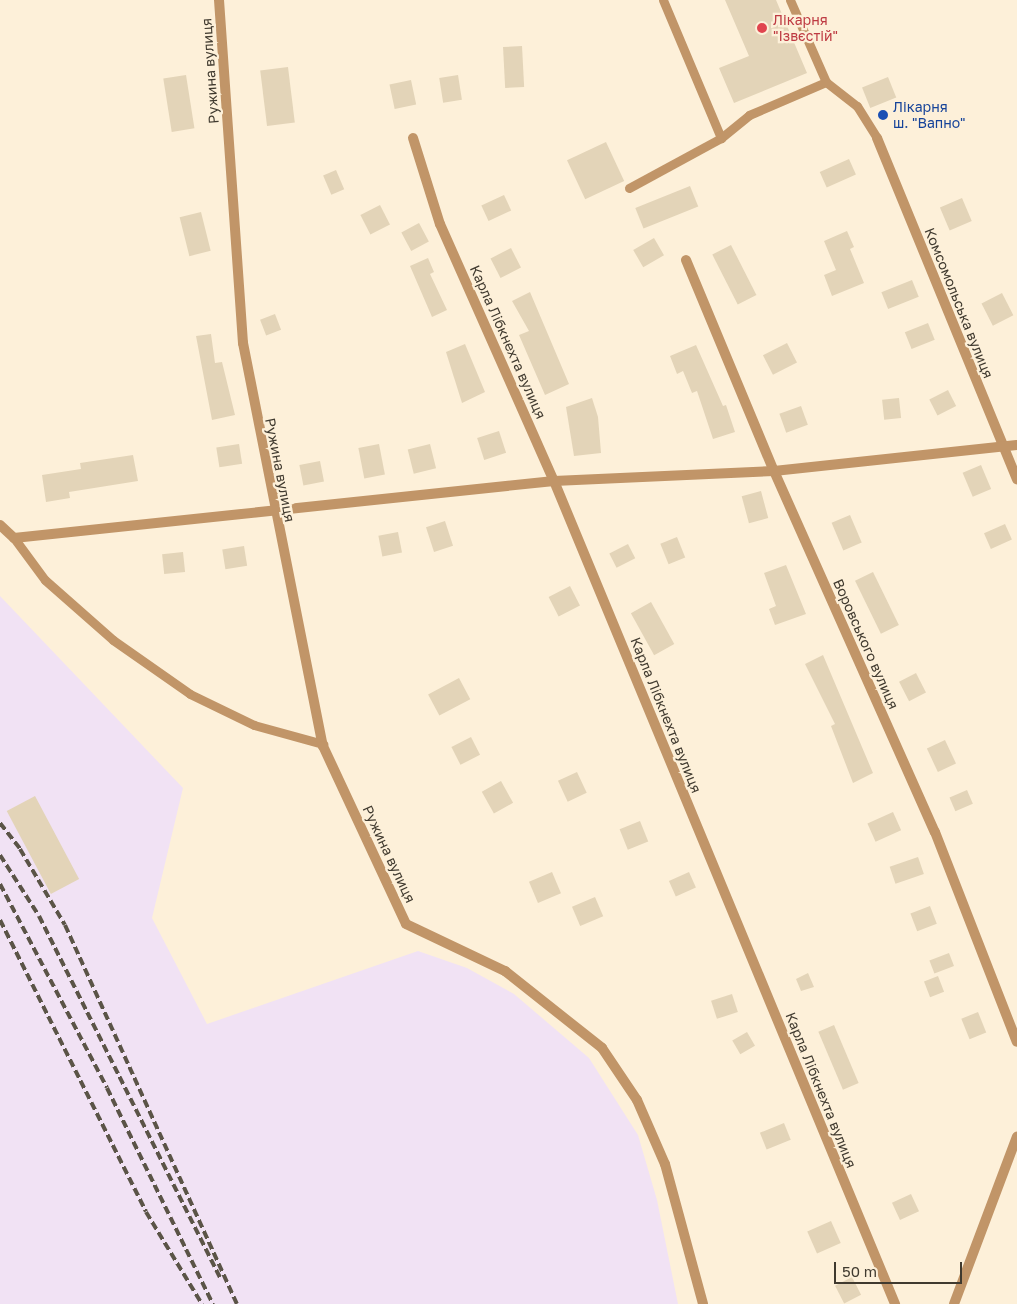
<!DOCTYPE html>
<html>
<head>
<meta charset="utf-8">
<style>
	body { margin:0 }
	#map { position:relative; width:1017px; height:1304px; overflow:hidden; background:#fdf0d9; font-family:"Golos Text",sans-serif }
	div>[style] { position:absolute }
	[style*='--x'] { left:calc(var(--x)*1px); top:calc(var(--y)*1px); width:calc(var(--w)*1px); rotate:calc(var(--a)*1deg) }
	.industrial>* { inset:0; background:#f1e2f4 }
	.building>* { inset:0; background:#e3d4b8; transform-origin:0 0 }
	.service>* { height:9px; margin:-4.5px; padding:0 4.5px; transform-origin:4.5px; border-radius:4.5px; background:#c19568 }
	.minor>* { height:10px; margin:-5px; padding:0 5px; transform-origin:5px; border-radius:5px; background:#c19568 }
	.rail>* { height:4px; margin-top:-2px; transform-origin:0; background:repeating-linear-gradient(90deg,#5b5447 0 8px,transparent 0 12px) }
	.dots>* { width:14px; height:14px; translate:-50% -50%; box-sizing:border-box; border:2px solid #fdf0d9; border-radius:50% }
	span { translate:-50% -50%; white-space:nowrap; text-align:center; line-height:1.15; -webkit-text-stroke:4.5px #fdf0d9; paint-order:stroke }
	.health-label { font-size:14px; color:#be3a42 }
	.left { translate:0 -50%; text-align:left }
	.street-label { font-size:14px; color:#403a2f }
	.transit-label { font-size:14px; color:#164399 }
	.scale { position:absolute; left:834px; top:1262px; width:128px; height:22px; box-sizing:border-box; border:2px solid #403a2f; border-top:0; padding-left:6px; font-size:15px; line-height:18px; white-space:nowrap; color:#403a2f; -webkit-text-stroke:4px #fdf0d9; paint-order:stroke }
</style>
</head>
<body>
<div id="map">
	<div class="industrial">
		<i style="clip-path:polygon(0 596px,183px 788px,152px 918px,207px 1024px,418px 951px,467px 968px,514px 994px,589px 1058px,638px 1135px,657px 1200px,678px 1304px,0 1304px)"></i>
	</div>
	<div class="building">
		<i style="clip-path:polygon(725px 0,776px 0,807px 73px,734px 103px,719px 68px,749px 56px)"></i>
		<i style="left:522px;top:46px;width:41px;height:19px;rotate:87deg"></i>
		<i style="left:288px;top:67px;width:56px;height:28px;rotate:83deg"></i>
		<i style="left:186px;top:75px;width:54px;height:23px;rotate:81deg"></i>
		<i style="left:458px;top:75px;width:25px;height:19px;rotate:81deg"></i>
		<i style="left:888px;top:77px;width:22px;height:28px;rotate:68deg"></i>
		<i style="left:411px;top:80px;width:25px;height:22px;rotate:78deg"></i>
		<i style="left:606px;top:142px;width:43px;height:43px;rotate:65deg"></i>
		<i style="left:849px;top:159px;width:17px;height:32px;rotate:66deg"></i>
		<i style="left:336px;top:170px;width:21px;height:14px;rotate:67deg"></i>
		<i style="left:690px;top:186px;width:22px;height:59px;rotate:68deg"></i>
		<i style="left:504px;top:195px;width:17px;height:25px;rotate:65deg"></i>
		<i style="left:962px;top:198px;width:25px;height:24px;rotate:67deg"></i>
		<i style="left:380px;top:205px;width:22px;height:22px;rotate:63deg"></i>
		<i style="left:201px;top:212px;width:40px;height:22px;rotate:76deg"></i>
		<i style="left:419px;top:223px;width:21px;height:20px;rotate:62deg"></i>
		<i style="clip-path:polygon(847px 231px,854px 247px,850px 249px,864px 283px,832px 296px,824px 275px,836px 270px,824px 241px)"></i>
		<i style="left:654px;top:238px;width:20px;height:24px;rotate:60deg"></i>
		<i style="left:731px;top:245px;width:56px;height:21px;rotate:63deg"></i>
		<i style="left:511px;top:248px;width:22px;height:23px;rotate:63deg"></i>
		<i style="clip-path:polygon(428px 258px,434px 272px,430px 274px,447px 310px,432px 317px,410px 266px)"></i>
		<i style="left:912px;top:280px;width:18px;height:33px;rotate:68deg"></i>
		<i style="clip-path:polygon(530px 292px,569px 384px,545px 395px,519px 335px,529px 331px,512px 301px)"></i>
		<i style="left:1002px;top:293px;width:25px;height:23px;rotate:63deg"></i>
		<i style="left:275px;top:314px;width:17px;height:16px;rotate:69deg"></i>
		<i style="left:928px;top:323px;width:18px;height:25px;rotate:68deg"></i>
		<i style="clip-path:polygon(211px 334px,215px 363px,222px 362px,235px 415px,212px 420px,196px 336px)"></i>
		<i style="left:787px;top:343px;width:22px;height:27px;rotate:63deg"></i>
		<i style="clip-path:polygon(465px 344px,485px 392px,462px 403px,446px 352px)"></i>
		<i style="clip-path:polygon(696px 345px,723px 406px,726px 405px,735px 432px,713px 439px,697px 391px,692px 393px,683px 371px,677px 374px,670px 356px)"></i>
		<i style="left:948px;top:390px;width:18px;height:21px;rotate:63deg"></i>
		<i style="clip-path:polygon(592px 398px,598px 417px,601px 453px,574px 456px,566px 407px)"></i>
		<i style="left:899px;top:398px;width:20px;height:17px;rotate:84deg"></i>
		<i style="left:801px;top:406px;width:20px;height:23px;rotate:70deg"></i>
		<i style="left:499px;top:431px;width:23px;height:23px;rotate:72deg"></i>
		<i style="left:239px;top:444px;width:20px;height:23px;rotate:81deg"></i>
		<i style="left:379px;top:444px;width:31px;height:21px;rotate:79deg"></i>
		<i style="left:430px;top:444px;width:25px;height:23px;rotate:76deg"></i>
		<i style="clip-path:polygon(133px 455px,138px 481px,69px 492px,70px 498px,46px 502px,42px 475px,81px 469px,80px 463px)"></i>
		<i style="left:320px;top:461px;width:21px;height:21px;rotate:79deg"></i>
		<i style="left:981px;top:465px;width:26px;height:20px;rotate:67deg"></i>
		<i style="left:761px;top:491px;width:28px;height:20px;rotate:75deg"></i>
		<i style="left:850px;top:515px;width:30px;height:20px;rotate:67deg"></i>
		<i style="left:445px;top:521px;width:26px;height:20px;rotate:72deg"></i>
		<i style="left:1005px;top:524px;width:17px;height:23px;rotate:66deg"></i>
		<i style="left:398px;top:532px;width:21px;height:20px;rotate:79deg"></i>
		<i style="left:677px;top:537px;width:22px;height:18px;rotate:68deg"></i>
		<i style="left:628px;top:544px;width:16px;height:21px;rotate:63deg"></i>
		<i style="left:244px;top:546px;width:20px;height:22px;rotate:81deg"></i>
		<i style="left:183px;top:552px;width:20px;height:21px;rotate:84deg"></i>
		<i style="clip-path:polygon(786px 565px,806px 614px,775px 625px,769px 609px,776px 606px,764px 573px)"></i>
		<i style="left:873px;top:572px;width:59px;height:20px;rotate:64deg"></i>
		<i style="left:570px;top:586px;width:22px;height:24px;rotate:63deg"></i>
		<i style="left:651px;top:602px;width:48px;height:23px;rotate:61deg"></i>
		<i style="clip-path:polygon(823px 655px,873px 773px,853px 783px,831px 726px,835px 724px,805px 664px)"></i>
		<i style="left:916px;top:673px;width:22px;height:19px;rotate:63deg"></i>
		<i style="left:459px;top:678px;width:24px;height:35px;rotate:62deg"></i>
		<i style="left:471px;top:737px;width:20px;height:22px;rotate:63deg"></i>
		<i style="left:945px;top:740px;width:26px;height:20px;rotate:65deg"></i>
		<i style="left:577px;top:772px;width:23px;height:21px;rotate:65deg"></i>
		<i style="left:501px;top:781px;width:25px;height:22px;rotate:61deg"></i>
		<i style="left:967px;top:790px;width:15px;height:19px;rotate:67deg"></i>
		<i style="left:35px;top:796px;width:94px;height:32px;rotate:62deg"></i>
		<i style="left:893px;top:812px;width:20px;height:28px;rotate:66deg"></i>
		<i style="left:640px;top:821px;width:22px;height:22px;rotate:68deg"></i>
		<i style="left:918px;top:857px;width:18px;height:30px;rotate:71deg"></i>
		<i style="left:552px;top:872px;width:23px;height:25px;rotate:67deg"></i>
		<i style="left:689px;top:872px;width:17px;height:22px;rotate:66deg"></i>
		<i style="left:595px;top:897px;width:21px;height:25px;rotate:67deg"></i>
		<i style="left:930px;top:906px;width:19px;height:21px;rotate:69deg"></i>
		<i style="left:949px;top:953px;width:14px;height:21px;rotate:69deg"></i>
		<i style="clip-path:polygon(808px 973px,814px 987px,801px 991px,796px 979px)"></i>
		<i style="left:938px;top:976px;width:17px;height:15px;rotate:69deg"></i>
		<i style="left:732px;top:994px;width:19px;height:22px;rotate:72deg"></i>
		<i style="left:978px;top:1012px;width:22px;height:18px;rotate:68deg"></i>
		<i style="left:834px;top:1025px;width:63px;height:17px;rotate:67deg"></i>
		<i style="left:747px;top:1032px;width:16px;height:17px;rotate:60deg"></i>
		<i style="left:784px;top:1123px;width:18px;height:26px;rotate:68deg"></i>
		<i style="left:911px;top:1194px;width:19px;height:21px;rotate:65deg"></i>
		<i style="left:831px;top:1221px;width:24px;height:26px;rotate:66deg"></i>
		<i style="left:852px;top:1277px;width:20px;height:19px;rotate:63deg"></i>
	</div>
	<div class="service">
		<i style="--x:663;--y:0;--w:150;--a:67.2"></i>
		<i style="--x:790;--y:0;--w:90;--a:66.3"></i>
		<i style="--x:629;--y:188;--w:105;--a:-28.5"></i>
		<i style="--x:721;--y:138;--w:36;--a:-39"></i>
		<i style="--x:749;--y:115;--w:84;--a:-23.2"></i>
		<i style="--x:826;--y:82;--w:39;--a:38"></i>
		<i style="--x:857;--y:106;--w:38;--a:58"></i>
		<i style="--x:14;--y:538;--w:52;--a:53.6"></i>
		<i style="--x:45;--y:580;--w:91;--a:41.4"></i>
		<i style="--x:113;--y:640;--w:94;--a:35"></i>
		<i style="--x:190;--y:694;--w:71;--a:25.8"></i>
		<i style="--x:254;--y:725;--w:72;--a:15.4"></i>
	</div>
	<div class="minor">
		<i style="--x:219;--y:0;--w:344;--a:86"></i>
		<i style="--x:243;--y:343;--w:411;--a:78.8"></i>
		<i style="--x:323;--y:746;--w:196;--a:65"></i>
		<i style="--x:406;--y:924;--w:110;--a:25.4"></i>
		<i style="--x:505;--y:971;--w:124;--a:38.4"></i>
		<i style="--x:602;--y:1048;--w:63;--a:56.1"></i>
		<i style="--x:637;--y:1100;--w:70;--a:66.4"></i>
		<i style="--x:665;--y:1164;--w:145;--a:74.8"></i>
		<i style="--x:413;--y:138;--w:90;--a:72.6"></i>
		<i style="--x:440;--y:224;--w:281;--a:66.1"></i>
		<i style="--x:554;--y:481;--w:891;--a:67.49"></i>
		<i style="--x:877;--y:138;--w:369;--a:67.7"></i>
		<i style="--x:686;--y:260;--w:229;--a:67.4"></i>
		<i style="--x:774;--y:471;--w:395;--a:66"></i>
		<i style="--x:935;--y:832;--w:225;--a:68.7"></i>
		<i style="--x:0;--y:525;--w:19;--a:43"></i>
		<i style="--x:14;--y:538;--w:543;--a:-6.03"></i>
		<i style="--x:554;--y:481;--w:220;--a:-2.6"></i>
		<i style="--x:774;--y:471;--w:244;--a:-6.1"></i>
		<i style="--x:954;--y:1304;--w:179;--a:-69.4"></i>
	</div>
	<div class="rail">
		<i style="--x:0;--y:823;--w:33;--a:52"></i>
		<i style="--x:20;--y:849;--w:88;--a:59.4"></i>
		<i style="--x:65;--y:925;--w:416;--a:65.6"></i>
		<i style="--x:0;--y:855;--w:72;--a:57.4"></i>
		<i style="--x:39;--y:916;--w:404;--a:63.4"></i>
		<i style="--x:0;--y:884;--w:230;--a:62.3"></i>
		<i style="--x:107;--y:1088;--w:241;--a:63.9"></i>
		<i style="--x:0;--y:920;--w:326;--a:63.4"></i>
		<i style="--x:146;--y:1212;--w:108;--a:58.7"></i>
	</div>
	<div class="dots">
		<i style="left:762px;top:28px;background:#e0444e"></i>
		<i style="left:883px;top:115px;background:#1a4fb4"></i>
	</div>
	<div class="health-label">
		<span class="left" style="left:773px;top:28px">Лікарня<br>"Ізвєстій"</span>
	</div>
	<div class="street-label">
		<span style="left:210px;top:71px;rotate:-94deg">Ружина вулиця</span>
		<span style="left:959px;top:303px;rotate:68deg">Комсомольська вулиця</span>
		<span style="left:508px;top:342px;rotate:66deg">Карла Лібкнехта вулиця</span>
		<span style="left:280px;top:470px;rotate:79deg">Ружина вулиця</span>
		<span style="left:866px;top:644px;rotate:66deg">Воровського вулиця</span>
		<span style="left:666px;top:715px;rotate:68deg">Карла Лібкнехта вулиця</span>
		<span style="left:389px;top:854px;rotate:65deg">Ружина вулиця</span>
		<span style="left:821px;top:1090px;rotate:68deg">Карла Лібкнехта вулиця</span>
	</div>
	<div class="transit-label">
		<span class="left" style="left:893px;top:115px">Лікарня<br>ш. "Вапно"</span>
	</div>
	<div class="scale">50 m</div>
</div>
</body>
</html>
